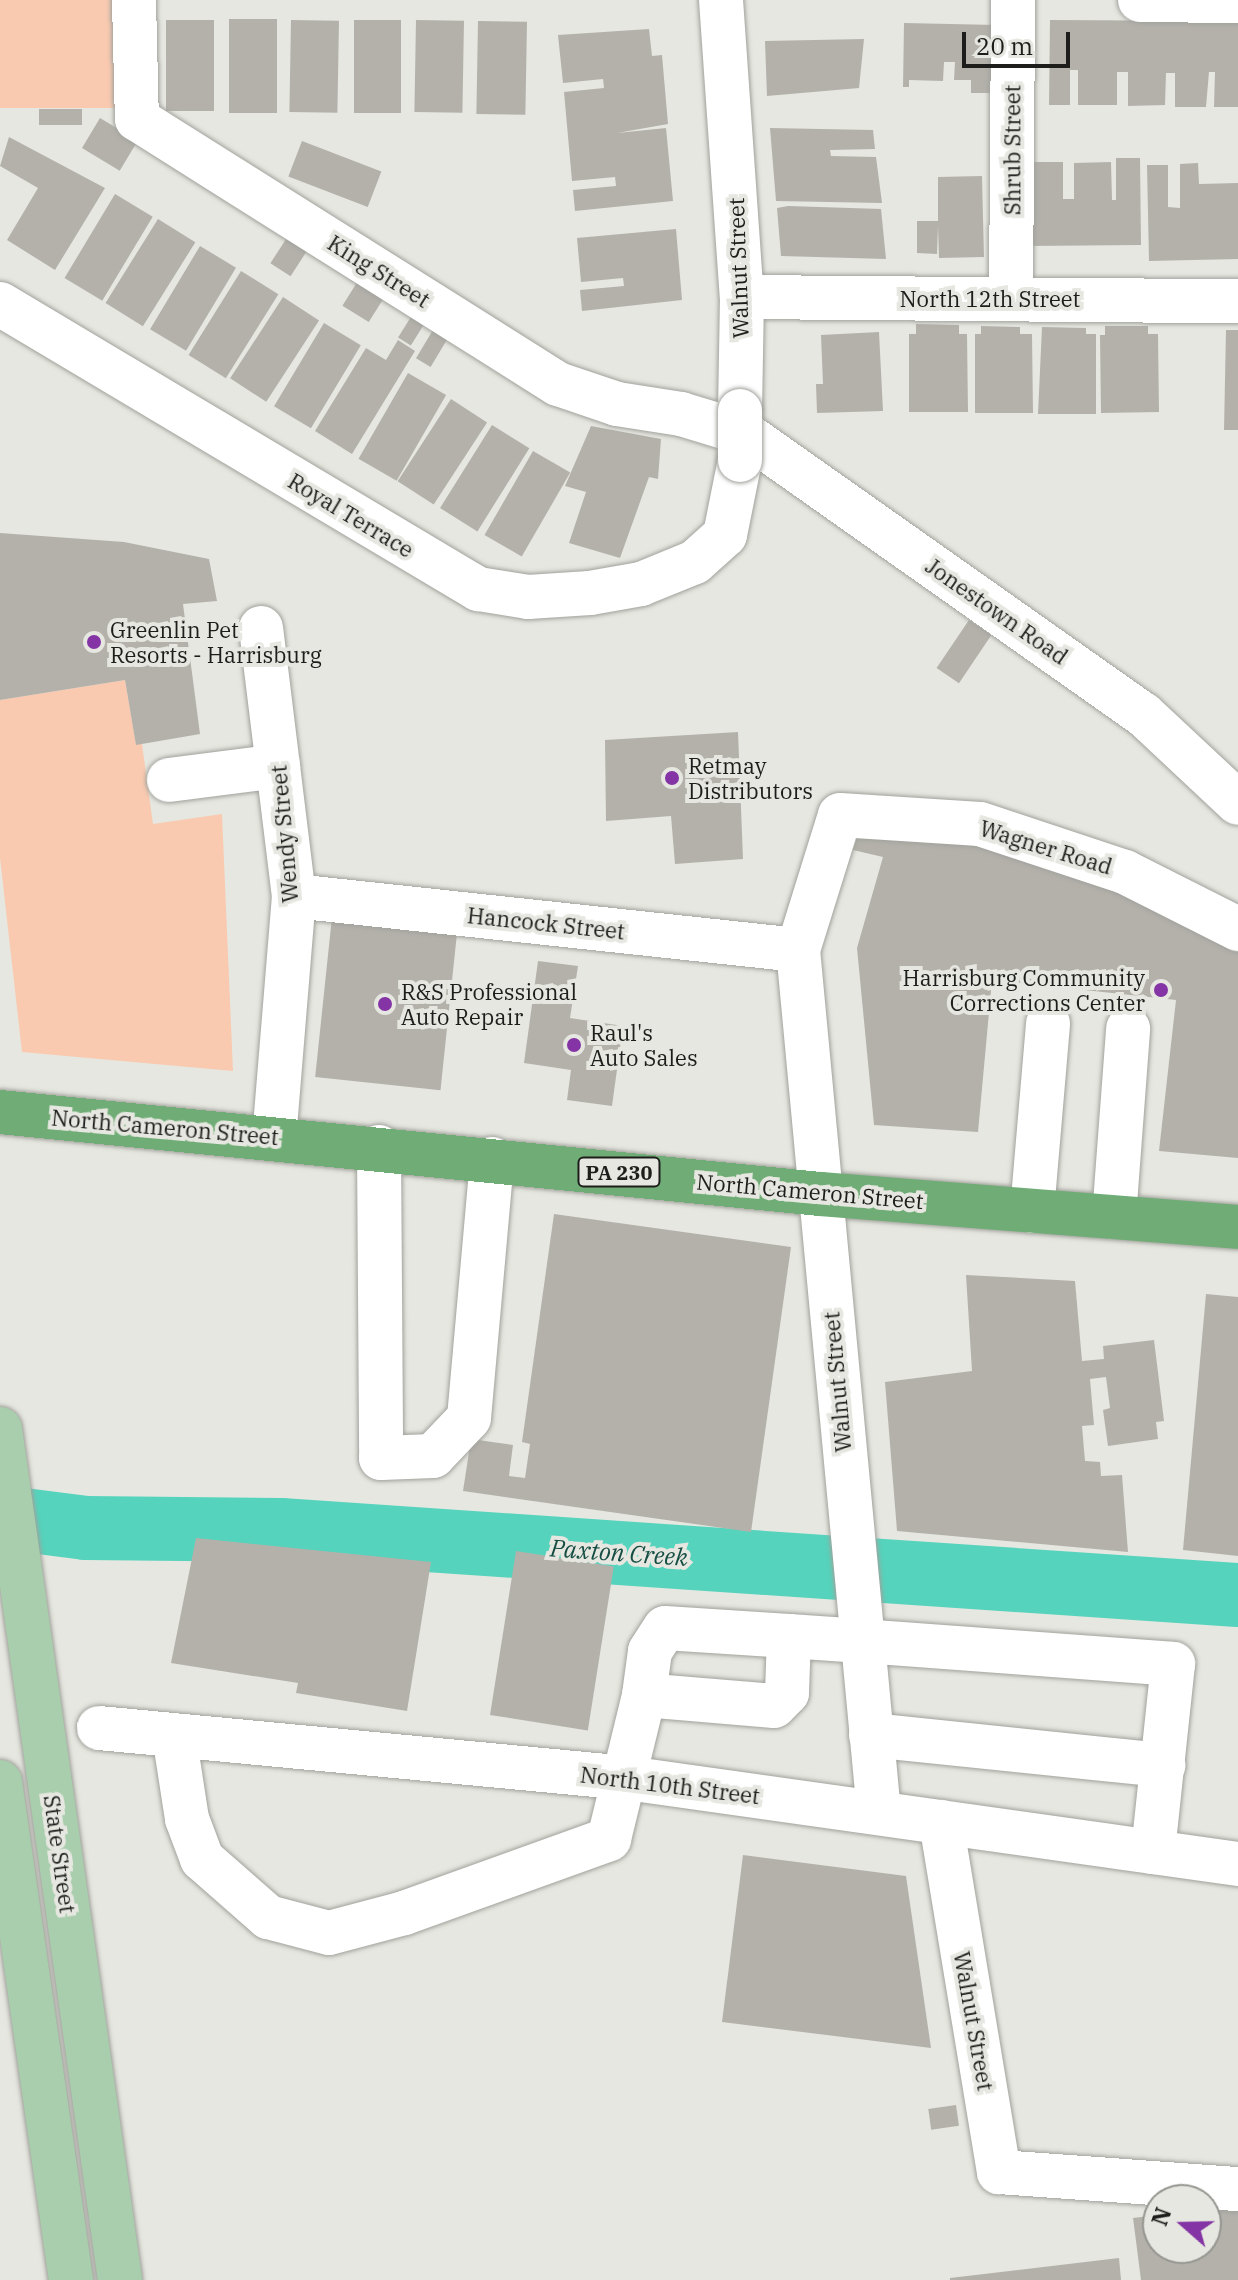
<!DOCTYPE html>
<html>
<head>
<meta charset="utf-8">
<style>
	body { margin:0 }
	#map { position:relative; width:1238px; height:2280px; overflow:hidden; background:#e6e7e0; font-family:"IBM Plex Serif",serif }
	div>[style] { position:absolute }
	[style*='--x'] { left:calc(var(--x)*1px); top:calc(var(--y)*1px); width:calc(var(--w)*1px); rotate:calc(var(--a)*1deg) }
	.green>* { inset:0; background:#f9cab0; transform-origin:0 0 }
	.river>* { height:64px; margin:-32px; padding:0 32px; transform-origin:32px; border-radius:32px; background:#55d3bc }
	.building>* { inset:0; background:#b4b1ab; transform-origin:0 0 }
	.roads { filter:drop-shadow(0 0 2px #a1a29c) drop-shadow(0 0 2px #a1a29c) }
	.minor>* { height:44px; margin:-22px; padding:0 22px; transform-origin:22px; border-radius:22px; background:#fff }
	.major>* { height:44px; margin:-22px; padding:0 22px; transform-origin:22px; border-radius:22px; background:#a9cead }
	.highway>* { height:44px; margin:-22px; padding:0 22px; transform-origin:22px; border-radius:22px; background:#70ad76 }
	.bridges { filter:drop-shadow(0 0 2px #a1a29c) drop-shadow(0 0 2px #a1a29c) }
	.minor-bridge>* { height:44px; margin:-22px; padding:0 22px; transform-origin:22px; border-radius:22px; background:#fff }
	.dots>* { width:22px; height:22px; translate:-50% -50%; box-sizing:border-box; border:4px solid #e6e7e0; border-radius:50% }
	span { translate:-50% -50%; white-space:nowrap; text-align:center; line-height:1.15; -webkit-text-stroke:8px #e6e7e0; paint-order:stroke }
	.shield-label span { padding:2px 6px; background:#e6e7e0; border:2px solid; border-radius:6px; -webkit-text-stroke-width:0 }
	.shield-label { font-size:20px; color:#1d1d1b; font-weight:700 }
	.street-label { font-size:22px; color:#1d1d1b }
	.poi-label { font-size:22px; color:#1d1d1b }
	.left { translate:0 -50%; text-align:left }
	.right { translate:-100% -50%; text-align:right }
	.water-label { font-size:24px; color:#164d43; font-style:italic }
	.north { position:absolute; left:1142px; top:2184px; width:80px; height:80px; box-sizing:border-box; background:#e6e7e0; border:2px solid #969691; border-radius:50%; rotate:290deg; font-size:22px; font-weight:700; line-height:32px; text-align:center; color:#1d1d1b }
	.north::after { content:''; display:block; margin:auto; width:28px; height:36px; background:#8434a4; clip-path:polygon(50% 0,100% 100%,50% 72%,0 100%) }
	.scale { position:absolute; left:962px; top:32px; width:108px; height:36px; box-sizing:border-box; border:4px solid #1d1d1b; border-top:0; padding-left:10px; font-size:24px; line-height:28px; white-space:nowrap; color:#1d1d1b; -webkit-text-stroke:6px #e6e7e0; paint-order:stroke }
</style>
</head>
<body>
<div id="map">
	<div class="green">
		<i style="left:0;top:0;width:117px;height:108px"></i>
		<i style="clip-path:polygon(125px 680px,136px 744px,142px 744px,153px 824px,222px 814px,233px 1071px,22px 1052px,0 858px,0 700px)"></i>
	</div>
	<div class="river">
		<i style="--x:0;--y:1517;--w:87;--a:7.3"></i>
		<i style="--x:86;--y:1528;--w:195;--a:0.6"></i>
		<i style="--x:281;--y:1530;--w:959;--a:3.89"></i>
	</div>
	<div class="building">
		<i style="left:229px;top:19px;width:48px;height:94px"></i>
		<i style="left:166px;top:20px;width:48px;height:91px"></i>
		<i style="left:291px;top:20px;width:48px;height:92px;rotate:1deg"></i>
		<i style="left:354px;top:20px;width:47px;height:93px"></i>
		<i style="left:416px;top:20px;width:48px;height:92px;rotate:1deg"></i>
		<i style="clip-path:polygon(1050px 20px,1238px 21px,1238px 107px,1214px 107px,1215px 72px,1209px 72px,1206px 107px,1175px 107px,1175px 73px,1166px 73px,1165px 105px,1128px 106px,1128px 72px,1117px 72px,1117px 105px,1078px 105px,1078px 70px,1070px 70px,1070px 105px,1049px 105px)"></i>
		<i style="left:478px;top:21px;width:49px;height:93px;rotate:1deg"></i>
		<i style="clip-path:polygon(904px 23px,997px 25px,995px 93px,971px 93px,971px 80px,954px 80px,955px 62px,944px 62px,943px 81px,909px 80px,909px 87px,903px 87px)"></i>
		<i style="clip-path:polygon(649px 29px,652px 56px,662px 55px,668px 124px,617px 133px,666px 128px,673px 201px,575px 211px,573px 190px,616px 186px,615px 177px,572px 181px,564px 92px,604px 88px,603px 79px,563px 83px,558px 35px)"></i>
		<i style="clip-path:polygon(864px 39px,859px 88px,767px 96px,765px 41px)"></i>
		<i style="left:82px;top:109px;width:16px;height:43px;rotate:90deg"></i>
		<i style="left:100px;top:118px;width:44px;height:35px;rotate:31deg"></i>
		<i style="clip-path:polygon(770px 128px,873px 130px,875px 149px,830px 150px,831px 156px,876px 157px,882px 203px,776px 201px)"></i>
		<i style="clip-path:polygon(9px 137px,105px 188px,55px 270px,7px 240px,38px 188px,0 166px)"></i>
		<i style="left:302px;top:141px;width:85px;height:38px;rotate:21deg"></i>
		<i style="clip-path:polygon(1116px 158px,1140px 158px,1141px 245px,1025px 246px,1025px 162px,1063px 162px,1063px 199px,1074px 199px,1074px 163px,1111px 162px,1112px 200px,1116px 200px)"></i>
		<i style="clip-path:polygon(1198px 163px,1199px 184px,1238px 183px,1238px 259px,1149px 261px,1147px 165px,1168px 165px,1168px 207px,1180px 208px,1180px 164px)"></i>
		<i style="clip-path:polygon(982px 176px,984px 257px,939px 258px,938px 226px,937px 254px,917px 253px,917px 221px,938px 221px,938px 177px)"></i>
		<i style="left:115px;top:194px;width:44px;height:98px;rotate:31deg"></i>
		<i style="clip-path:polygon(788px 206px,881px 209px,886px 259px,781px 256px,777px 208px)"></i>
		<i style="left:158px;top:219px;width:44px;height:99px;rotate:32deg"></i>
		<i style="clip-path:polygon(676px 229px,682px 300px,582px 311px,580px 290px,624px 286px,623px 278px,581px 282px,577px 238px)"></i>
		<i style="left:290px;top:233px;width:24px;height:36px;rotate:33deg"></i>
		<i style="left:200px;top:246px;width:42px;height:97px;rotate:31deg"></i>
		<i style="left:241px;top:271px;width:44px;height:99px;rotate:32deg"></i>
		<i style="left:361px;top:276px;width:31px;height:35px;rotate:32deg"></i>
		<i style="left:283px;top:297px;width:43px;height:97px;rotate:33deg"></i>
		<i style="left:414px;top:312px;width:15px;height:30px;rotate:32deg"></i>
		<i style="left:324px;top:323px;width:43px;height:97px;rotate:31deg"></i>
		<i style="clip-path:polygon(916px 324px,959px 325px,959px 334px,967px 334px,968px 412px,909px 412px,909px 334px,916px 334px)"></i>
		<i style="clip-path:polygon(981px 326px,1020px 327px,1020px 334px,1032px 334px,1033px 413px,975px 413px,975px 334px,981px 334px)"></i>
		<i style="clip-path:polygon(1105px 326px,1148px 326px,1148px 334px,1158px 334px,1159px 412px,1101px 413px,1100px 335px,1105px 335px)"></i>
		<i style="clip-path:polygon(1042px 327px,1086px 328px,1086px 334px,1096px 334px,1096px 414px,1038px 414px)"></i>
		<i style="left:433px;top:330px;width:17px;height:33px;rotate:31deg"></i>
		<i style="clip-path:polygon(1226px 330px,1238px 330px,1238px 430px,1224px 430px)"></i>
		<i style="clip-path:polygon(879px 332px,883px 411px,817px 413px,816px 384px,823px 384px,821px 335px)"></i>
		<i style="clip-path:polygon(398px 340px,415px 351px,352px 454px,315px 431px,366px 348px,386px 360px)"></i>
		<i style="left:408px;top:373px;width:44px;height:99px;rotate:30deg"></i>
		<i style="left:451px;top:399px;width:43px;height:98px;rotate:33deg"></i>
		<i style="left:492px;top:425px;width:44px;height:98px;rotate:32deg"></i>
		<i style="clip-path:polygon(591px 426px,661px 439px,658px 479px,649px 477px,620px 558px,569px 543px,586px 492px,565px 486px)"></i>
		<i style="left:533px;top:451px;width:43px;height:97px;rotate:30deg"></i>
		<i style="clip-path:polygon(0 533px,124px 542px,209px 559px,217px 601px,183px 604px,200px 734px,136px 745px,125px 680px,0 700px)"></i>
		<i style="left:969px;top:620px;width:27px;height:58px;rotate:34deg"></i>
		<i style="clip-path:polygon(738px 732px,743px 859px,675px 864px,671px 816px,606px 821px,605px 740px)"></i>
		<i style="clip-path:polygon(861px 825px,998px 839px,1238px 937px,1238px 1158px,1159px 1151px,1176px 1000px,992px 980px,978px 1132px,874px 1125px,857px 948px,883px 857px,853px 850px)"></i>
		<i style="left:332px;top:917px;width:126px;height:161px;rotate:6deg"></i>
		<i style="clip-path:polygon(538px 961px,578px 966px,570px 1018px,623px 1026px,612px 1106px,567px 1100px,571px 1070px,524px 1063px)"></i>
		<i style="clip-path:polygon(554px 1214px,791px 1247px,751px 1532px,463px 1491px,471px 1439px,513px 1445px,509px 1476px,525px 1478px,530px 1444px,522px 1442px)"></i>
		<i style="clip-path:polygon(966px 1275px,1075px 1281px,1082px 1361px,1104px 1359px,1103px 1346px,1154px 1340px,1164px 1421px,1156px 1422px,1158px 1439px,1108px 1446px,1103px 1410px,1110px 1408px,1106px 1377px,1090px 1379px,1094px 1425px,1082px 1426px,1085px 1461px,1100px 1462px,1101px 1476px,1122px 1475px,1128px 1552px,897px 1531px,885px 1382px,972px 1371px)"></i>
		<i style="clip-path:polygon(1206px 1294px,1238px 1297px,1238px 1556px,1183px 1550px)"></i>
		<i style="clip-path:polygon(196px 1538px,431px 1562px,407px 1711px,296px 1693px,298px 1683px,171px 1663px)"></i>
		<i style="left:516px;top:1551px;width:99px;height:166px;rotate:9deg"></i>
		<i style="clip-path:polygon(743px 1855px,906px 1876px,931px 2048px,722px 2022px)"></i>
		<i style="left:956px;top:2105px;width:21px;height:28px;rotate:82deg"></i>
		<i style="clip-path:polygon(1238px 2205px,1238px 2280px,1141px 2280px,1133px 2218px,1158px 2215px,1158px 2248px,1206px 2248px,1206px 2209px)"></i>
		<i style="clip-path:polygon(1119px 2258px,1121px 2280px,950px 2280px,950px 2278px)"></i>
	</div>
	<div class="roads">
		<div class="minor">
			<i style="--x:134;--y:0;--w:119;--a:88.6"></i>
			<i style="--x:137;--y:119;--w:497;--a:32.2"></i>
			<i style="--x:558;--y:384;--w:62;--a:18.7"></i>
			<i style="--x:617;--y:404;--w:65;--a:8.9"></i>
			<i style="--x:681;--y:414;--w:66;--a:16.8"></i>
			<i style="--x:744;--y:433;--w:488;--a:35.2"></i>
			<i style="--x:1143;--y:714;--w:130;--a:43.1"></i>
			<i style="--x:721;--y:0;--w:298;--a:86"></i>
			<i style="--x:742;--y:297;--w:114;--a:91"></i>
			<i style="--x:1140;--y:0;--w:98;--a:0.6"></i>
			<i style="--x:742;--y:297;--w:496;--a:0.5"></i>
			<i style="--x:1011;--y:299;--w:299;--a:-89.6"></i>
			<i style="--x:0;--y:304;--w:557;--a:30.8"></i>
			<i style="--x:478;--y:589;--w:51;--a:9.1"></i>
			<i style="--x:528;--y:597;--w:62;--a:-3.7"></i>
			<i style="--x:590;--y:593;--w:52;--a:-10"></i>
			<i style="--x:641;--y:584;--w:58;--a:-22.2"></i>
			<i style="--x:695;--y:562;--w:40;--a:-42"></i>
			<i style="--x:725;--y:535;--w:76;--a:-78.7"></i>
			<i style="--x:261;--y:628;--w:270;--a:83"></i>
			<i style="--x:294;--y:896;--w:242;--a:94.7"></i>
			<i style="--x:169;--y:780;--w:110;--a:-7.3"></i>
			<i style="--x:294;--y:896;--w:507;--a:6.12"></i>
			<i style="--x:379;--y:1147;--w:311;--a:89.6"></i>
			<i style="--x:381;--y:1458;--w:52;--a:-2.2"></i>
			<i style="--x:433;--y:1456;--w:52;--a:-46.5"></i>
			<i style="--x:469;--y:1418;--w:260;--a:-84.9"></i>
			<i style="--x:1032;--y:1211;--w:188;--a:-85.1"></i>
			<i style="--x:1114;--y:1217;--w:189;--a:-85.7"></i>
			<i style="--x:789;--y:1636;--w:57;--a:92"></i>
			<i style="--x:787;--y:1693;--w:18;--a:135"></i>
			<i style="--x:774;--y:1706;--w:130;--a:-175.2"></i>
			<i style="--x:644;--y:1695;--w:44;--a:-82.2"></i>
			<i style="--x:650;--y:1651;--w:27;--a:-57"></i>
			<i style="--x:665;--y:1628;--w:124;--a:3.7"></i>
			<i style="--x:789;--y:1636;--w:73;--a:3.9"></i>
			<i style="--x:862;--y:1641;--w:312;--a:4.2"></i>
			<i style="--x:1173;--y:1664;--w:189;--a:96.1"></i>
			<i style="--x:99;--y:1728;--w:530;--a:5.41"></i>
			<i style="--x:627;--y:1778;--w:617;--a:8.01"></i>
			<i style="--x:174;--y:1735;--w:85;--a:81.2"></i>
			<i style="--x:187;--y:1819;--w:43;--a:69.4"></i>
			<i style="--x:202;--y:1859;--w:88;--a:41.3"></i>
			<i style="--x:268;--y:1917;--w:63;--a:14.7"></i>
			<i style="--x:329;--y:1933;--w:78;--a:-14.9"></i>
			<i style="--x:404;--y:1913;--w:218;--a:-19.8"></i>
			<i style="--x:609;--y:1839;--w:148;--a:-76.3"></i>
			<i style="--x:871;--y:1735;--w:294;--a:5.9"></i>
			<i style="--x:879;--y:1813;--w:867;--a:-95.36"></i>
			<i style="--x:798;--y:950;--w:141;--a:-72.7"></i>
			<i style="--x:840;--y:815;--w:140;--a:3.7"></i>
			<i style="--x:980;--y:824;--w:153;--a:18.3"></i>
			<i style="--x:1125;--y:872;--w:127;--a:26.8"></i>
			<i style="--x:941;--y:1822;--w:355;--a:80.6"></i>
			<i style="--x:999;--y:2172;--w:240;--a:4.1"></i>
		</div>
		<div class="major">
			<i style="--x:0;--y:1429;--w:859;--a:81.97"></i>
			<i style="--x:0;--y:1782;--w:503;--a:81.89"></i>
		</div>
		<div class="highway">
			<i style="--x:0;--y:1112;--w:824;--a:5.71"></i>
			<i style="--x:820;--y:1194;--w:419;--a:4.5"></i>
		</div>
	</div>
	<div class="bridges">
		<div class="minor-bridge">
			<i style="--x:740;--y:460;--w:49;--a:-90"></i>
		</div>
	</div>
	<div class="dots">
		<i style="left:94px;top:642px;background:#8434a4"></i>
		<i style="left:672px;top:778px;background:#8434a4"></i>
		<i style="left:1161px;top:990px;background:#8434a4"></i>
		<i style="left:385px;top:1004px;background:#8434a4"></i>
		<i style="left:574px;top:1045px;background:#8434a4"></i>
	</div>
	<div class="shield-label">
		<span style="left:619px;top:1172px">PA 230</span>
	</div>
	<div class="street-label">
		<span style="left:1012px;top:150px;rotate:-90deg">Shrub Street</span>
		<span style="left:738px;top:268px;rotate:-92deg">Walnut Street</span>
		<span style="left:379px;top:271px;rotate:32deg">King Street</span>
		<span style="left:990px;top:299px">North 12th Street</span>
		<span style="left:351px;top:515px;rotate:31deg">Royal Terrace</span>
		<span style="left:997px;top:611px;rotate:35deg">Jonestown Road</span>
		<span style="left:284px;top:834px;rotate:-95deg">Wendy Street</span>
		<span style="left:1046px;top:847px;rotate:17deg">Wagner Road</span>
		<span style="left:546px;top:923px;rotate:6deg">Hancock Street</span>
		<span style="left:165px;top:1127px;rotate:5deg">North Cameron Street</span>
		<span style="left:810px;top:1191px;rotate:5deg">North Cameron Street</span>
		<span style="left:837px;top:1382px;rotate:-95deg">Walnut Street</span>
		<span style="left:670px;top:1785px;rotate:7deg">North 10th Street</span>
		<span style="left:60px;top:1854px;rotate:82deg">State Street</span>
		<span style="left:974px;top:2021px;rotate:80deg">Walnut Street</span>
	</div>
	<div class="poi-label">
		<span class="left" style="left:110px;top:642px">Greenlin Pet<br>Resorts - Harrisburg</span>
		<span class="left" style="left:688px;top:778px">Retmay<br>Distributors</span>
		<span class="right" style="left:1145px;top:990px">Harrisburg Community<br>Corrections Center</span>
		<span class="left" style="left:401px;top:1004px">R&amp;S Professional<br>Auto Repair</span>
		<span class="left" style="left:590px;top:1045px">Raul's<br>Auto Sales</span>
	</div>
	<div class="water-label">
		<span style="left:619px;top:1553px;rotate:4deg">Paxton Creek</span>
	</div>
	<div class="north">N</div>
	<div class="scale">20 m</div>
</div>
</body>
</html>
